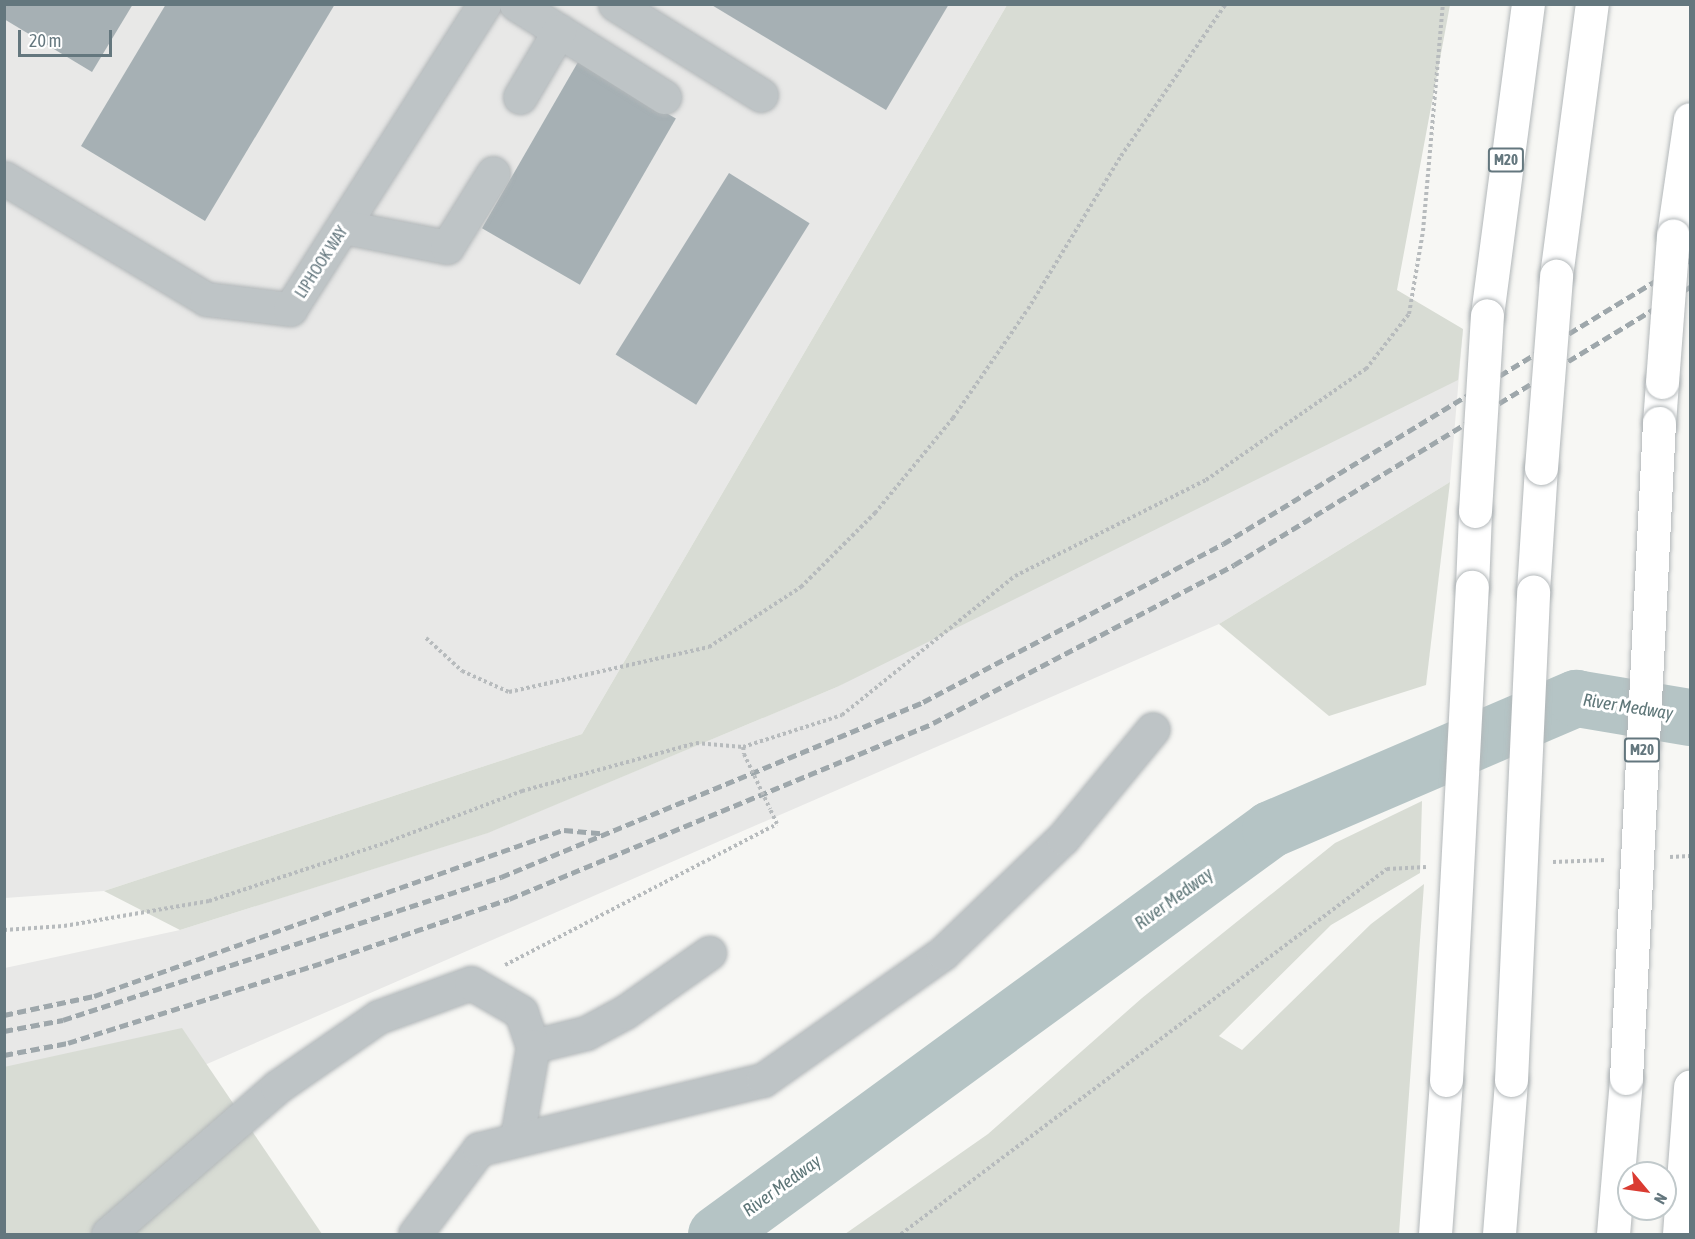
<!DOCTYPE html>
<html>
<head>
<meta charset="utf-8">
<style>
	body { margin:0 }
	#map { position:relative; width:1695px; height:1239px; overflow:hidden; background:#f7f7f4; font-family:"Asap Condensed",sans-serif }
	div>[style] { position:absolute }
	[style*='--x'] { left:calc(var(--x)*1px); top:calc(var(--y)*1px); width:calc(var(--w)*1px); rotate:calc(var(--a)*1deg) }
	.built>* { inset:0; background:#e8e8e7 }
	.green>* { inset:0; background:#d8dcd4 }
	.river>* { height:57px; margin:-28.5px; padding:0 28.5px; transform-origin:28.5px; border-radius:28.5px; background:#b5c4c5 }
	.building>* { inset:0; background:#a6b0b4; transform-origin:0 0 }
	.path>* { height:4px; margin-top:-2px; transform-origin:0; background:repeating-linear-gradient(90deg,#b7bbbd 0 3px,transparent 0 6px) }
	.roads { filter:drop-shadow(0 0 2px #b2b7b9) drop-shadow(0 0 2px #b2b7b9) }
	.minor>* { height:33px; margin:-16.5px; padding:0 16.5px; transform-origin:16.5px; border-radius:16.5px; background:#bec4c6 }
	.highway>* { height:33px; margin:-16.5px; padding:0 16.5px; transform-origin:16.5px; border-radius:16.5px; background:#fff }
	.rail>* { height:4.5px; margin-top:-2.25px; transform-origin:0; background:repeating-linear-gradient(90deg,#9ea7ab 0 9px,transparent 0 13.5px) }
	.path-bridge>* { height:4px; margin-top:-2px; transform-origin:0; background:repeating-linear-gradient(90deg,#b7bbbd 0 3px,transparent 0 6px) }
	.bridges { filter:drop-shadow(0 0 2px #b2b7b9) drop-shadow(0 0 2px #b2b7b9) }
	.highway-bridge>* { height:33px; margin:-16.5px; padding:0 16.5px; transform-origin:16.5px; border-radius:16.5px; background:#fff }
	span { translate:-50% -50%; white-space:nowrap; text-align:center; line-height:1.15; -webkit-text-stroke:6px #fff; paint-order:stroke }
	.shield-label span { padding:2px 4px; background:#fff; border:2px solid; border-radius:4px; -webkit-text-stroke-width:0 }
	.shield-label { font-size:15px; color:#64777e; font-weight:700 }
	.street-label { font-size:16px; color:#64777e }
	.water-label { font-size:18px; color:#5e7678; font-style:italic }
	.frame { position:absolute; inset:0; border:6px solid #64777e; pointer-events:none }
	.north { position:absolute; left:1617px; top:1161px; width:60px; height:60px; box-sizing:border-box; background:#fff; border:2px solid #c1c9cb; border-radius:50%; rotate:119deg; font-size:16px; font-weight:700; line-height:24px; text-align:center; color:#64777e }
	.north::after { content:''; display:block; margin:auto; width:21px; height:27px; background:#da3b32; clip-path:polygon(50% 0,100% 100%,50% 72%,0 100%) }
	.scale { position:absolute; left:18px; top:30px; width:94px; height:27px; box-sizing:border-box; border:3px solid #64777e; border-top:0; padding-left:8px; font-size:18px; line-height:21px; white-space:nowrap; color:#64777e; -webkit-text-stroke:4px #fff; paint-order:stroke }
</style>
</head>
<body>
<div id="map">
	<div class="built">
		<i style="clip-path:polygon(5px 5px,1007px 5px,582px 734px,104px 891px,5px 898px)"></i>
		<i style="clip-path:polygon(1463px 329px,1450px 482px,1219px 624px,207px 1064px,5px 1120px,5px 968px,180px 930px,487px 833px,837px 687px)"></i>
	</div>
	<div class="green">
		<i style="clip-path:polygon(1007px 5px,1450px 5px,1397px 290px,1463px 329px,1458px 380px,837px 687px,488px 833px,180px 930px,104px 891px,582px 734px)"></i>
		<i style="clip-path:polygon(1450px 482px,1426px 685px,1329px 716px,1219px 624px)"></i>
		<i style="clip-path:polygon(1422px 801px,1420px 873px,1331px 925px,1219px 1036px,1242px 1050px,1371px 924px,1424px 884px,1399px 1234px,845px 1234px,988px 1134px,1142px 998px,1335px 843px)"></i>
		<i style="clip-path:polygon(182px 1028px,322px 1234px,5px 1234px,4px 1067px)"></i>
	</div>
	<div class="river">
		<i style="--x:716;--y:1234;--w:686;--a:-36.17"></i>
		<i style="--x:1270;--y:829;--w:333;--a:-23.2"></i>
		<i style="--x:1576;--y:698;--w:116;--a:9.5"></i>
	</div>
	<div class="building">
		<i style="clip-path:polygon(4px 4px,133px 4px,92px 72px,4px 19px)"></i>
		<i style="clip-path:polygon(166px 4px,335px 4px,205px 221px,81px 146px)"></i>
		<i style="clip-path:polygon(710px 4px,949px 4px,886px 110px)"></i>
		<i style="left:578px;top:62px;width:113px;height:192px;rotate:30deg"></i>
		<i style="left:729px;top:173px;width:95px;height:214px;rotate:32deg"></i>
	</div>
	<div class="path">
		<i style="--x:426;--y:638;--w:49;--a:42.5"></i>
		<i style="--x:462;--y:671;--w:51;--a:24.1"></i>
		<i style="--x:509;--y:692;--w:205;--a:-12.7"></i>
		<i style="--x:709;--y:647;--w:110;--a:-33.1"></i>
		<i style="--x:801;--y:587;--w:105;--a:-45"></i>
		<i style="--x:875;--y:513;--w:123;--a:-50.6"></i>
		<i style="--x:953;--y:418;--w:132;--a:-55.5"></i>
		<i style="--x:1028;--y:309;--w:179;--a:-58.7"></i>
		<i style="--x:1121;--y:156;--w:185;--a:-55.4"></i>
		<i style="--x:743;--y:747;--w:7;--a:82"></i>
		<i style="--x:1670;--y:857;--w:20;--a:-3"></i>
		<i style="--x:1553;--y:862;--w:53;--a:-2.2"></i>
		<i style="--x:4;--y:930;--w:60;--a:-3.8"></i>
		<i style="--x:64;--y:926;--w:147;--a:-9.8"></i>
		<i style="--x:209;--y:901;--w:185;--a:-18.2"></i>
		<i style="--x:385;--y:843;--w:147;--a:-20.8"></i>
		<i style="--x:522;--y:791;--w:180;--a:-15.4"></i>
		<i style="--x:696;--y:743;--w:47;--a:4.9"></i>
		<i style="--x:743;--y:747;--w:104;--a:-17.9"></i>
		<i style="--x:842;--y:715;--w:222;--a:-38.8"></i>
		<i style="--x:1015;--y:576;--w:214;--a:-26.7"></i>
		<i style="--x:1206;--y:480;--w:195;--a:-34.8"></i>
		<i style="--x:1366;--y:369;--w:70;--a:-52"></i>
		<i style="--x:1409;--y:314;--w:84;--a:-80.4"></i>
		<i style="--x:1423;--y:231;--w:228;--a:-85"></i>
		<i style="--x:505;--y:965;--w:306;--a:-27.4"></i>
		<i style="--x:777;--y:824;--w:17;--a:-115"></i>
		<i style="--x:901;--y:1234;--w:608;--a:-36.91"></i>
		<i style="--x:1387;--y:869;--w:39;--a:-3"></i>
	</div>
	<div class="roads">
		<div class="minor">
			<i style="--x:516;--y:4;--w:175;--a:32.1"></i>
			<i style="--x:615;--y:4;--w:172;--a:31.9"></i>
			<i style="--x:520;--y:97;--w:77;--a:-59.4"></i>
			<i style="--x:4;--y:178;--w:235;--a:30.9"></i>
			<i style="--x:206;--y:299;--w:85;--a:6.8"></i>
			<i style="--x:290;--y:309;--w:361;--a:-57.5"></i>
			<i style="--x:344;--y:227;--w:105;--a:11"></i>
			<i style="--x:447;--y:247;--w:87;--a:-58.1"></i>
			<i style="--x:533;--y:1046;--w:55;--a:-13.8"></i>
			<i style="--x:586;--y:1033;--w:44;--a:-28.3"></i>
			<i style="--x:625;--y:1012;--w:103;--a:-35.1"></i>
			<i style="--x:108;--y:1234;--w:224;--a:-41"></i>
			<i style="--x:277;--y:1087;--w:123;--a:-34.7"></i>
			<i style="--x:378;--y:1017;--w:99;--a:-20.1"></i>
			<i style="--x:471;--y:983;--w:58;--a:30.1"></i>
			<i style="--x:521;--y:1012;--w:36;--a:71"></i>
			<i style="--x:533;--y:1046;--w:92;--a:100"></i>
			<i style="--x:415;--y:1234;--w:106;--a:-53"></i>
			<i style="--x:479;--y:1149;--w:292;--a:-13.7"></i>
			<i style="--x:763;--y:1080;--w:220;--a:-35.2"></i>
			<i style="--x:943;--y:953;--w:166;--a:-43.8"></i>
			<i style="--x:1063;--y:838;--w:141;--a:-50.5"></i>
		</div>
		<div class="highway">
			<i style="--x:1673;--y:235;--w:117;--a:-81.7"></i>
			<i style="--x:1556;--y:276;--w:274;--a:-82.5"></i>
			<i style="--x:1487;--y:315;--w:314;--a:-82.5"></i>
			<i style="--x:1659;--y:423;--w:41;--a:-85.8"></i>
			<i style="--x:1472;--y:587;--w:76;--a:-87.7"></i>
			<i style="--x:1533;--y:591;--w:123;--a:-86.3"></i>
			<i style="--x:1435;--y:1234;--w:154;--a:-85.9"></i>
			<i style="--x:1499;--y:1234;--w:154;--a:-85.5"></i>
			<i style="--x:1613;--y:1234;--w:157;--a:-85.2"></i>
			<i style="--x:1679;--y:1234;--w:148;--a:-85.7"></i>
		</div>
	</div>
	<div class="rail">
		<i style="--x:4;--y:1015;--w:92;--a:-11.9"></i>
		<i style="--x:94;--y:996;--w:498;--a:-19.5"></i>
		<i style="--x:564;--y:830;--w:37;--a:5"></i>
		<i style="--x:4;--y:1031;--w:60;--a:-10.6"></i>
		<i style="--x:63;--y:1020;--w:461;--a:-18.1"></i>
		<i style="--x:501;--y:877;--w:457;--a:-22.5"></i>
		<i style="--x:923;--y:702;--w:339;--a:-27.8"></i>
		<i style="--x:1223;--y:544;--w:547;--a:-31.31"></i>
		<i style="--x:4;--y:1055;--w:65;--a:-10.6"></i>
		<i style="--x:68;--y:1043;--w:269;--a:-17.5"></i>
		<i style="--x:325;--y:962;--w:194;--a:-18.9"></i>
		<i style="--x:509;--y:899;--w:459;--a:-22.5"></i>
		<i style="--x:933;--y:723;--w:340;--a:-27.7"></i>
		<i style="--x:1234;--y:565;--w:534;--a:-31.37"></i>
	</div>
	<div class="path-bridge">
		<i style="--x:744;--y:754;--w:61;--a:64.7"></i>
	</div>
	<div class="bridges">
		<div class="highway-bridge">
			<i style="--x:1662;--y:382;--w:147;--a:-85.7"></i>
			<i style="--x:1541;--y:468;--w:193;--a:-85.5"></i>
			<i style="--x:1475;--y:511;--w:196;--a:-86.5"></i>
			<i style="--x:1626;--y:1078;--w:656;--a:-87.12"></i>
			<i style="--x:1446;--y:1080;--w:494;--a:-87"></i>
			<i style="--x:1511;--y:1080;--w:489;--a:-87.4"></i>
		</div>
	</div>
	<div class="shield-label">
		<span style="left:1506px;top:160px">M20</span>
		<span style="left:1642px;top:750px">M20</span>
	</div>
	<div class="street-label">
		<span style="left:321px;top:262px;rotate:-57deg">LIPHOOK WAY</span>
	</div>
	<div class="water-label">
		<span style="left:1628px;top:707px;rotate:9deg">River Medway</span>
		<span style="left:1174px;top:899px;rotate:-36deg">River Medway</span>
		<span style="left:782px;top:1186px;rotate:-36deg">River Medway</span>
	</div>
	<div class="frame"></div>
	<div class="north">N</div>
	<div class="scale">20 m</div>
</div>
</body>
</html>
